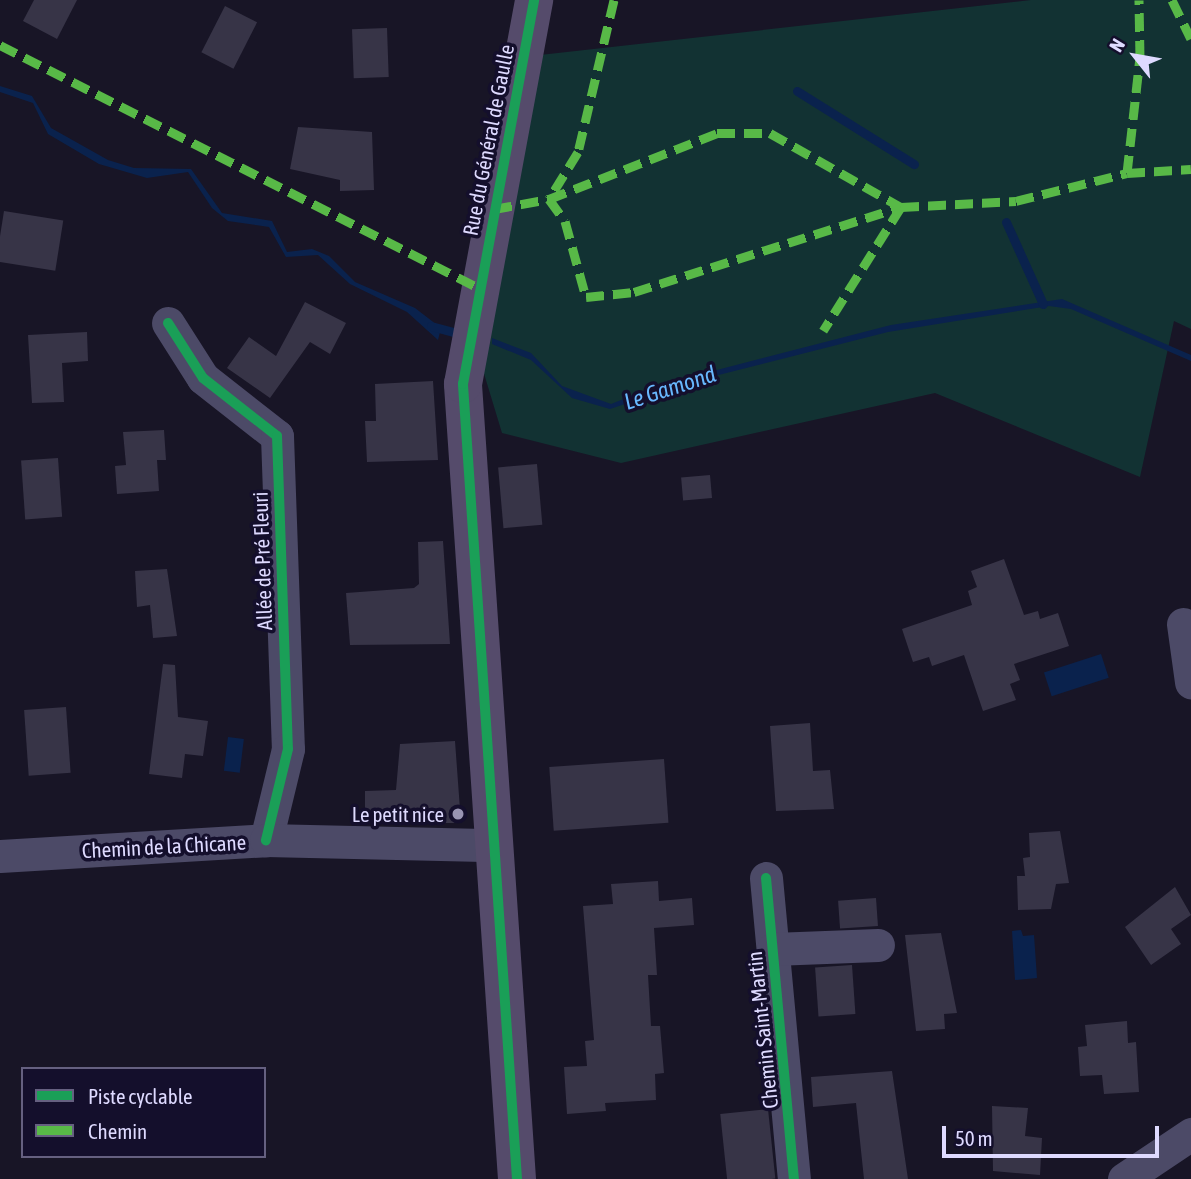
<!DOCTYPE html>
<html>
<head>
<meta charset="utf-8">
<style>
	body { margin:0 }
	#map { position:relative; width:1191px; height:1179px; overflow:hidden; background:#181526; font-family:"Asap Condensed",sans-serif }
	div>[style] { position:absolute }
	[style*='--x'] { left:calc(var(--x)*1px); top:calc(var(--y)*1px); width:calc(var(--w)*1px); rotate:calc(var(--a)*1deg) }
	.green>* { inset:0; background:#123233 }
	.water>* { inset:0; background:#0a224d; transform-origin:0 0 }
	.stream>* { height:9px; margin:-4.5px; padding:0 4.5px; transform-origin:4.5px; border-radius:4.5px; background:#0a224d }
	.building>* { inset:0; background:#373447; transform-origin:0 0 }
	.minor>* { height:33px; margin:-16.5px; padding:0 16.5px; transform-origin:16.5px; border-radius:16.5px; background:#4c4a67 }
	.major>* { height:38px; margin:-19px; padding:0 19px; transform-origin:19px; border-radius:19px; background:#554b6b }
	.quiet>* { height:9px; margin-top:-4.5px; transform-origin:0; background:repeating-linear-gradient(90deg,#58b947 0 18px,transparent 0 27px) }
	.cycleway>* { height:10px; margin:-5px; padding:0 5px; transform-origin:5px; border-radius:5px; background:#1a9f57 }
	.dots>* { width:19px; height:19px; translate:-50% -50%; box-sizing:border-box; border:4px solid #140f2c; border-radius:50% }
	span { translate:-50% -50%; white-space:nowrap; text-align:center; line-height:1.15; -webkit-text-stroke:7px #140f2c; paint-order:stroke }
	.street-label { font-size:21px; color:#dedaff }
	.poi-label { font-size:21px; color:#dedaff }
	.right { translate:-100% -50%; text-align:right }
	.water-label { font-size:23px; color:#68b8ff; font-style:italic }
	.legend { position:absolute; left:21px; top:1067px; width:245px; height:91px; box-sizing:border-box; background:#140f2c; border:2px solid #656080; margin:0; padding:9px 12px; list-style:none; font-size:21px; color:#dedaff }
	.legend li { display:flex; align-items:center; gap:14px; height:35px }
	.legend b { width:35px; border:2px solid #656080 }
	.north { position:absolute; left:1100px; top:21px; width:70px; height:70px; -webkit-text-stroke:5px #140f2c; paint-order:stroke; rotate:301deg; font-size:19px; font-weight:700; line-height:28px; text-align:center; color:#dedaff }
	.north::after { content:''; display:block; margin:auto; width:24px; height:32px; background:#dedaff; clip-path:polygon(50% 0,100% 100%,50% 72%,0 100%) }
	.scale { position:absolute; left:942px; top:1126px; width:217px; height:32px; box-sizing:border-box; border:4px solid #dedaff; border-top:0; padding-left:9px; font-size:21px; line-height:24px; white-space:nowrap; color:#dedaff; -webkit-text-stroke:5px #140f2c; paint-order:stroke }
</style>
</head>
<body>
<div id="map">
	<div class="green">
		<i style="clip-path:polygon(1031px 0,1191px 0,1191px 329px,1174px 321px,1140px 477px,935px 393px,621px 463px,502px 433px,462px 301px,513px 58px)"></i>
	</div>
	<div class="water">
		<i style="clip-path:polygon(0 86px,32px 96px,51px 128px,108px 160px,134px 168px,191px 169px,222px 213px,272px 221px,287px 252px,312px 249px,329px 256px,355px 282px,415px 308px,441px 328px,438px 340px,407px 312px,350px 284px,318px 255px,286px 257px,269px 227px,228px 221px,212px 208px,188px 172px,147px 178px,99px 164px,48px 134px,33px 103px,0 92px)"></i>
		<i style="clip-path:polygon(1062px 299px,1191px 355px,1191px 361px,1071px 309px,1049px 306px,888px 332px,695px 381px,610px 409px,572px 398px,531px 360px,492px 344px,492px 338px,531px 353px,562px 386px,611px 404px,659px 385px,891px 325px)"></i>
		<i style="left:1101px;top:654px;width:25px;height:60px;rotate:72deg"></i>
		<i style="left:228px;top:737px;width:16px;height:34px;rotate:7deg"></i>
		<i style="clip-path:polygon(1021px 930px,1023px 936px,1034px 935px,1037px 978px,1015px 980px,1012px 931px)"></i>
	</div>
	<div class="stream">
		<i style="--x:797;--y:91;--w:138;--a:32"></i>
		<i style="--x:1006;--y:222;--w:90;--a:65.7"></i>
		<i style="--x:431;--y:326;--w:34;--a:15"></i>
	</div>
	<div class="building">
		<i style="clip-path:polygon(34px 0,77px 0,57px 39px,23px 21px)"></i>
		<i style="left:225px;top:6px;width:36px;height:52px;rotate:27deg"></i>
		<i style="left:387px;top:28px;width:49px;height:35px;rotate:88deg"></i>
		<i style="clip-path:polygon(298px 127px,372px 132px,374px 190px,340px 191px,340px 180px,290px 169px)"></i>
		<i style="left:4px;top:211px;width:60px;height:51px;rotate:9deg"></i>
		<i style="clip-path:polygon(305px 302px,346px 323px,330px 354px,310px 342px,270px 398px,227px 368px,249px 337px,276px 356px)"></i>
		<i style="clip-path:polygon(87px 332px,88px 361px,62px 363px,64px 402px,32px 403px,28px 335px)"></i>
		<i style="clip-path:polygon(433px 381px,438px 460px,367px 462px,365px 421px,376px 421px,375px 384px)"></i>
		<i style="clip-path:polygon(164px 430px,166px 460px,157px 460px,159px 491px,117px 494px,115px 466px,126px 465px,123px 432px)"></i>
		<i style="left:58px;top:458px;width:59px;height:37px;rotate:86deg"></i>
		<i style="left:537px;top:464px;width:61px;height:39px;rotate:85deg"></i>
		<i style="left:710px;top:475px;width:23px;height:29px;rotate:85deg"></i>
		<i style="clip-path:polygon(443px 541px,450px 644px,350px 645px,346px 593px,414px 588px,419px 584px,418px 542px)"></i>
		<i style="clip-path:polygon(1004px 559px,1024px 615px,1038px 611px,1040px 619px,1058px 613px,1069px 646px,1014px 664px,1020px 680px,1010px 684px,1016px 700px,983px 711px,964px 655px,932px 666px,929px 657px,913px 662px,902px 629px,972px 605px,968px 591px,977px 587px,971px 571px)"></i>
		<i style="clip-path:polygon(167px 569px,177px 636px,153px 638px,150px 605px,137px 607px,135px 571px)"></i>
		<i style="clip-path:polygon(163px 664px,175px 665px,178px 717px,208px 721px,203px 756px,185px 754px,182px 778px,149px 774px)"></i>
		<i style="left:66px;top:707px;width:66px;height:42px;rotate:86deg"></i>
		<i style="clip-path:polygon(810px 723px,813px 771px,830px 770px,834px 809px,776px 811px,770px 726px)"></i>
		<i style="clip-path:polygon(455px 741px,461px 823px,365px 823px,365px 791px,396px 790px,400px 744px)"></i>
		<i style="left:664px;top:759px;width:64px;height:115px;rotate:86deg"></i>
		<i style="clip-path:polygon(1060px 831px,1069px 883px,1056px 884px,1051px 909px,1018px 910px,1017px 876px,1025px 876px,1023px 858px,1030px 857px,1029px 833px)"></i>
		<i style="clip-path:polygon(658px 881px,659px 901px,692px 898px,694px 925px,654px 928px,657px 975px,648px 975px,651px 1026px,660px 1026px,664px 1073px,655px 1074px,656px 1100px,605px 1103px,606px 1111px,567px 1114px,564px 1067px,587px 1066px,585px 1041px,594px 1040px,583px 906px,613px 904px,611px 884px)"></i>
		<i style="clip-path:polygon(1175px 887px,1191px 915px,1171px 929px,1181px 944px,1151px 965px,1125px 927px)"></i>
		<i style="left:876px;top:898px;width:28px;height:38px;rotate:86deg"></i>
		<i style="clip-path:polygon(941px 933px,957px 1013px,944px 1014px,945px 1029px,916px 1031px,905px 935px)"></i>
		<i style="left:852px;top:965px;width:49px;height:37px;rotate:86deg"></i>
		<i style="clip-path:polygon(1127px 1021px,1128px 1043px,1136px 1042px,1139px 1092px,1104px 1094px,1102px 1075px,1080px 1076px,1078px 1047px,1087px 1046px,1085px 1025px)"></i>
		<i style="clip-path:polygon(892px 1071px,908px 1179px,864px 1179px,856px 1103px,813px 1107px,811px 1077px)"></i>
		<i style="clip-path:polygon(992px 1106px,1028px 1108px,1025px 1136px,1042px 1138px,1040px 1175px,993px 1171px)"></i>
		<i style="left:768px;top:1109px;width:70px;height:48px;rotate:84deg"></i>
	</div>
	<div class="minor">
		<i style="--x:168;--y:323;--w:65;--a:57.5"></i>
		<i style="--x:203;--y:378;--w:94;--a:38.1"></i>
		<i style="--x:277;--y:436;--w:313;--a:88"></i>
		<i style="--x:288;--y:749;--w:94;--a:103.6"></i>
		<i style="--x:1183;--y:624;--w:59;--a:82.1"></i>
		<i style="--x:0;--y:856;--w:266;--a:-3.4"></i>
		<i style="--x:266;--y:840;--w:229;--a:1.3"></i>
		<i style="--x:766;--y:878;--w:302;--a:84.7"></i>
		<i style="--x:773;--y:949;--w:105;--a:-2.2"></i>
		<i style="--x:1124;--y:1179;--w:81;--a:-33.9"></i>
	</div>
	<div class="major">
		<i style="--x:517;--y:1179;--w:797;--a:-93.89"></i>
		<i style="--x:463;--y:384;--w:391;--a:-79.5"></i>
	</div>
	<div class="quiet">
		<i style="--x:614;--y:0;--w:156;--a:103.3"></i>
		<i style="--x:578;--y:152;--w:55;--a:121.7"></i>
		<i style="--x:549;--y:199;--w:27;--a:54"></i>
		<i style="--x:565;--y:221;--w:79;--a:74.6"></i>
		<i style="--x:586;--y:297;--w:48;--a:-5.9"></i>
		<i style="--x:634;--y:292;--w:280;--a:-17.7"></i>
		<i style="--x:901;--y:207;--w:115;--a:-3"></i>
		<i style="--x:1016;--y:201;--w:114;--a:-14.2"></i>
		<i style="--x:1127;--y:173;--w:64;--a:-3.6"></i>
		<i style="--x:1172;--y:0;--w:43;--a:64"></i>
		<i style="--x:0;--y:45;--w:537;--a:26.9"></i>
		<i style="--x:1127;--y:173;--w:116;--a:-83.6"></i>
		<i style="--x:1140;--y:58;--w:58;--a:-91"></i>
		<i style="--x:494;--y:209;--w:56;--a:-10.3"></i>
		<i style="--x:549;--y:199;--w:180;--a:-21.4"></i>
		<i style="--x:717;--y:133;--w:53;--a:0"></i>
		<i style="--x:770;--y:133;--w:150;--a:29.5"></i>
		<i style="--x:901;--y:207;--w:146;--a:122.2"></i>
	</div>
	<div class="cycleway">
		<i style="--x:168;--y:323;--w:65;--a:57.5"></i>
		<i style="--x:203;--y:378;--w:94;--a:38.1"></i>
		<i style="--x:277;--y:436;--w:313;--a:88"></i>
		<i style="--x:288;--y:749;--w:94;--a:103.6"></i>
		<i style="--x:766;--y:878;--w:302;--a:84.7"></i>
		<i style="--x:517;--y:1179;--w:797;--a:-93.89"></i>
		<i style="--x:463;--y:384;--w:391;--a:-79.5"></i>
	</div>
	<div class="dots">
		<i style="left:458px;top:814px;background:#9995b3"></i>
	</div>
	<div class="street-label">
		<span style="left:488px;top:140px;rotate:-79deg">Rue du Général de Gaulle</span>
		<span style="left:262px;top:561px;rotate:-92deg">Allée de Pré Fleuri</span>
		<span style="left:164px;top:846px;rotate:-3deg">Chemin de la Chicane</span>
		<span style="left:762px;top:1030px;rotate:-96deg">Chemin Saint-Martin</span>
	</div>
	<div class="poi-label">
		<span class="right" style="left:444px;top:814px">Le petit nice</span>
	</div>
	<div class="water-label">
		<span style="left:670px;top:388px;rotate:-18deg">Le Gamond</span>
	</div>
	<ul class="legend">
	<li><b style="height:9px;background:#1a9f57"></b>Piste cyclable</li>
	<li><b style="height:9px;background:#58b947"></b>Chemin</li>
	</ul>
	<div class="north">N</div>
	<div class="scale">50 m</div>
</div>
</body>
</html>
